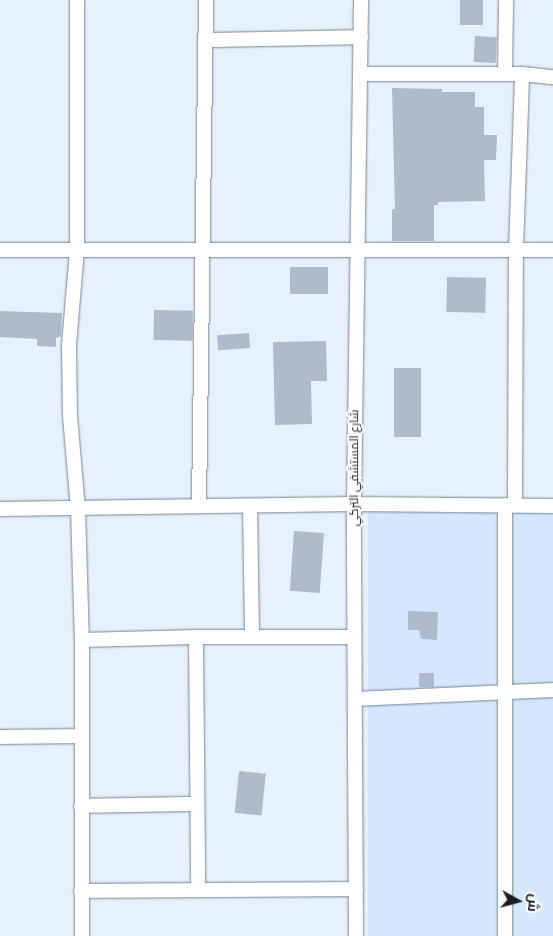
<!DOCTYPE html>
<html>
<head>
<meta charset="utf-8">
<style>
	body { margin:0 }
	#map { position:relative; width:553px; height:936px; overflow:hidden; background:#e6f1fe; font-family:"Source Sans 3",Cairo,sans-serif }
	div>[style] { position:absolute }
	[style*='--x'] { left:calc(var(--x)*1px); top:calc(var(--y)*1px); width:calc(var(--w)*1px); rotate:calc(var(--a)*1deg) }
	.built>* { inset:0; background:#d4e7fd; transform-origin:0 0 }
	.building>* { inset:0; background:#aebbcb; transform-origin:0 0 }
	.roads { filter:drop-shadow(0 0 1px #788593) drop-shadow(0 0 1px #788593) }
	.street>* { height:14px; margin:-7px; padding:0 7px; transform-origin:7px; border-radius:7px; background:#fff }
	span { translate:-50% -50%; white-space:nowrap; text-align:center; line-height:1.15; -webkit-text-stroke:4px #fdfdfd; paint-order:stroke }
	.street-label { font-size:12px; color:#1a1e24 }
	.north { position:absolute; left:493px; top:876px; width:50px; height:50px; -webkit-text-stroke:4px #fdfdfd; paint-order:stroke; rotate:97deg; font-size:14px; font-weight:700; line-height:20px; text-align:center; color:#1a1e24 }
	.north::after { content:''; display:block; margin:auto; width:18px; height:22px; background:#1a1e24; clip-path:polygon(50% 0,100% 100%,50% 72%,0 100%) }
</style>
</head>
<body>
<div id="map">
	<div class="built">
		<i style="left:553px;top:507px;width:429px;height:185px;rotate:90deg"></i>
	</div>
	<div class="building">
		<i style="left:460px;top:0;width:23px;height:25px"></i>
		<i style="left:475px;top:36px;width:22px;height:26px;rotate:3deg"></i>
		<i style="clip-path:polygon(392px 88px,442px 89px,442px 92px,475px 92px,475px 107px,484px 107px,484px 135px,497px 135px,496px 160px,484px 160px,485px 201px,438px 202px,438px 205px,434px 205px,434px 241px,392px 241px,392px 209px,395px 209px)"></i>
		<i style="left:328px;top:267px;width:27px;height:38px;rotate:90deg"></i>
		<i style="left:447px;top:277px;width:39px;height:35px;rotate:1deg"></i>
		<i style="left:154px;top:310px;width:39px;height:30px;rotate:1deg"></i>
		<i style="clip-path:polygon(0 311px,62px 313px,61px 336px,56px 338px,56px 347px,37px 346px,37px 339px,0 337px)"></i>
		<i style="left:249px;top:333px;width:15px;height:32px;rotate:86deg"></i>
		<i style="clip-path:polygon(326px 341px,327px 381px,311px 381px,312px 424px,275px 425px,273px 342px)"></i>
		<i style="left:394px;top:368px;width:27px;height:69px"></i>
		<i style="left:294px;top:531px;width:30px;height:60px;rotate:4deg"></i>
		<i style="clip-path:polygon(408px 611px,438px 612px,437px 640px,421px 639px,419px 630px,408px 630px)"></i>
		<i style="left:419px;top:673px;width:15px;height:14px"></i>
		<i style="left:239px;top:771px;width:27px;height:42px;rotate:6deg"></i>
	</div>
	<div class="roads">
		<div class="street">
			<i style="--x:77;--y:0;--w:250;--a:90"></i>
			<i style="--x:77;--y:250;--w:95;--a:94.8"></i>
			<i style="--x:69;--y:345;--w:71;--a:89.2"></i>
			<i style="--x:70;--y:416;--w:93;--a:85.1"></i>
			<i style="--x:78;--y:509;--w:131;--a:88.3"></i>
			<i style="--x:82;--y:640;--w:296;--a:90"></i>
			<i style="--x:206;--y:40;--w:155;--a:-1.1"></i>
			<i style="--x:361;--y:74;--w:161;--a:0"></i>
			<i style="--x:522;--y:74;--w:31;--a:6"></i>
			<i style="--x:505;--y:74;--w:74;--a:-89.2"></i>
			<i style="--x:0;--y:250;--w:553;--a:0"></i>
			<i style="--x:515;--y:505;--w:255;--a:-89.8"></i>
			<i style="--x:516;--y:250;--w:176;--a:-88"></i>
			<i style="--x:199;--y:506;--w:506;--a:-89.21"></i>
			<i style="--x:250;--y:506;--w:130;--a:89.1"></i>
			<i style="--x:0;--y:509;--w:354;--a:-0.8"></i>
			<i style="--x:354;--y:504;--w:199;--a:0.6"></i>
			<i style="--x:196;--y:637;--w:158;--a:0"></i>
			<i style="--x:82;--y:640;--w:114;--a:-1.5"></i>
			<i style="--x:196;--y:637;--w:253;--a:89.5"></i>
			<i style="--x:356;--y:699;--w:197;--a:-2.6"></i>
			<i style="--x:0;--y:737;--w:80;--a:-0.7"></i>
			<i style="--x:81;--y:806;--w:116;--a:-1"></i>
			<i style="--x:81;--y:891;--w:275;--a:-0.4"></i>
			<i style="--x:356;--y:936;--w:432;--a:-90.3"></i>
			<i style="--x:354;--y:504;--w:504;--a:-89.2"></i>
			<i style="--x:505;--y:936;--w:431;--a:-90"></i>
		</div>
	</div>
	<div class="street-label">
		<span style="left:355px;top:468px;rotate:-90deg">شارع المستشفي التركي</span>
	</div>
	<div class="north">ش</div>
</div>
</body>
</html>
